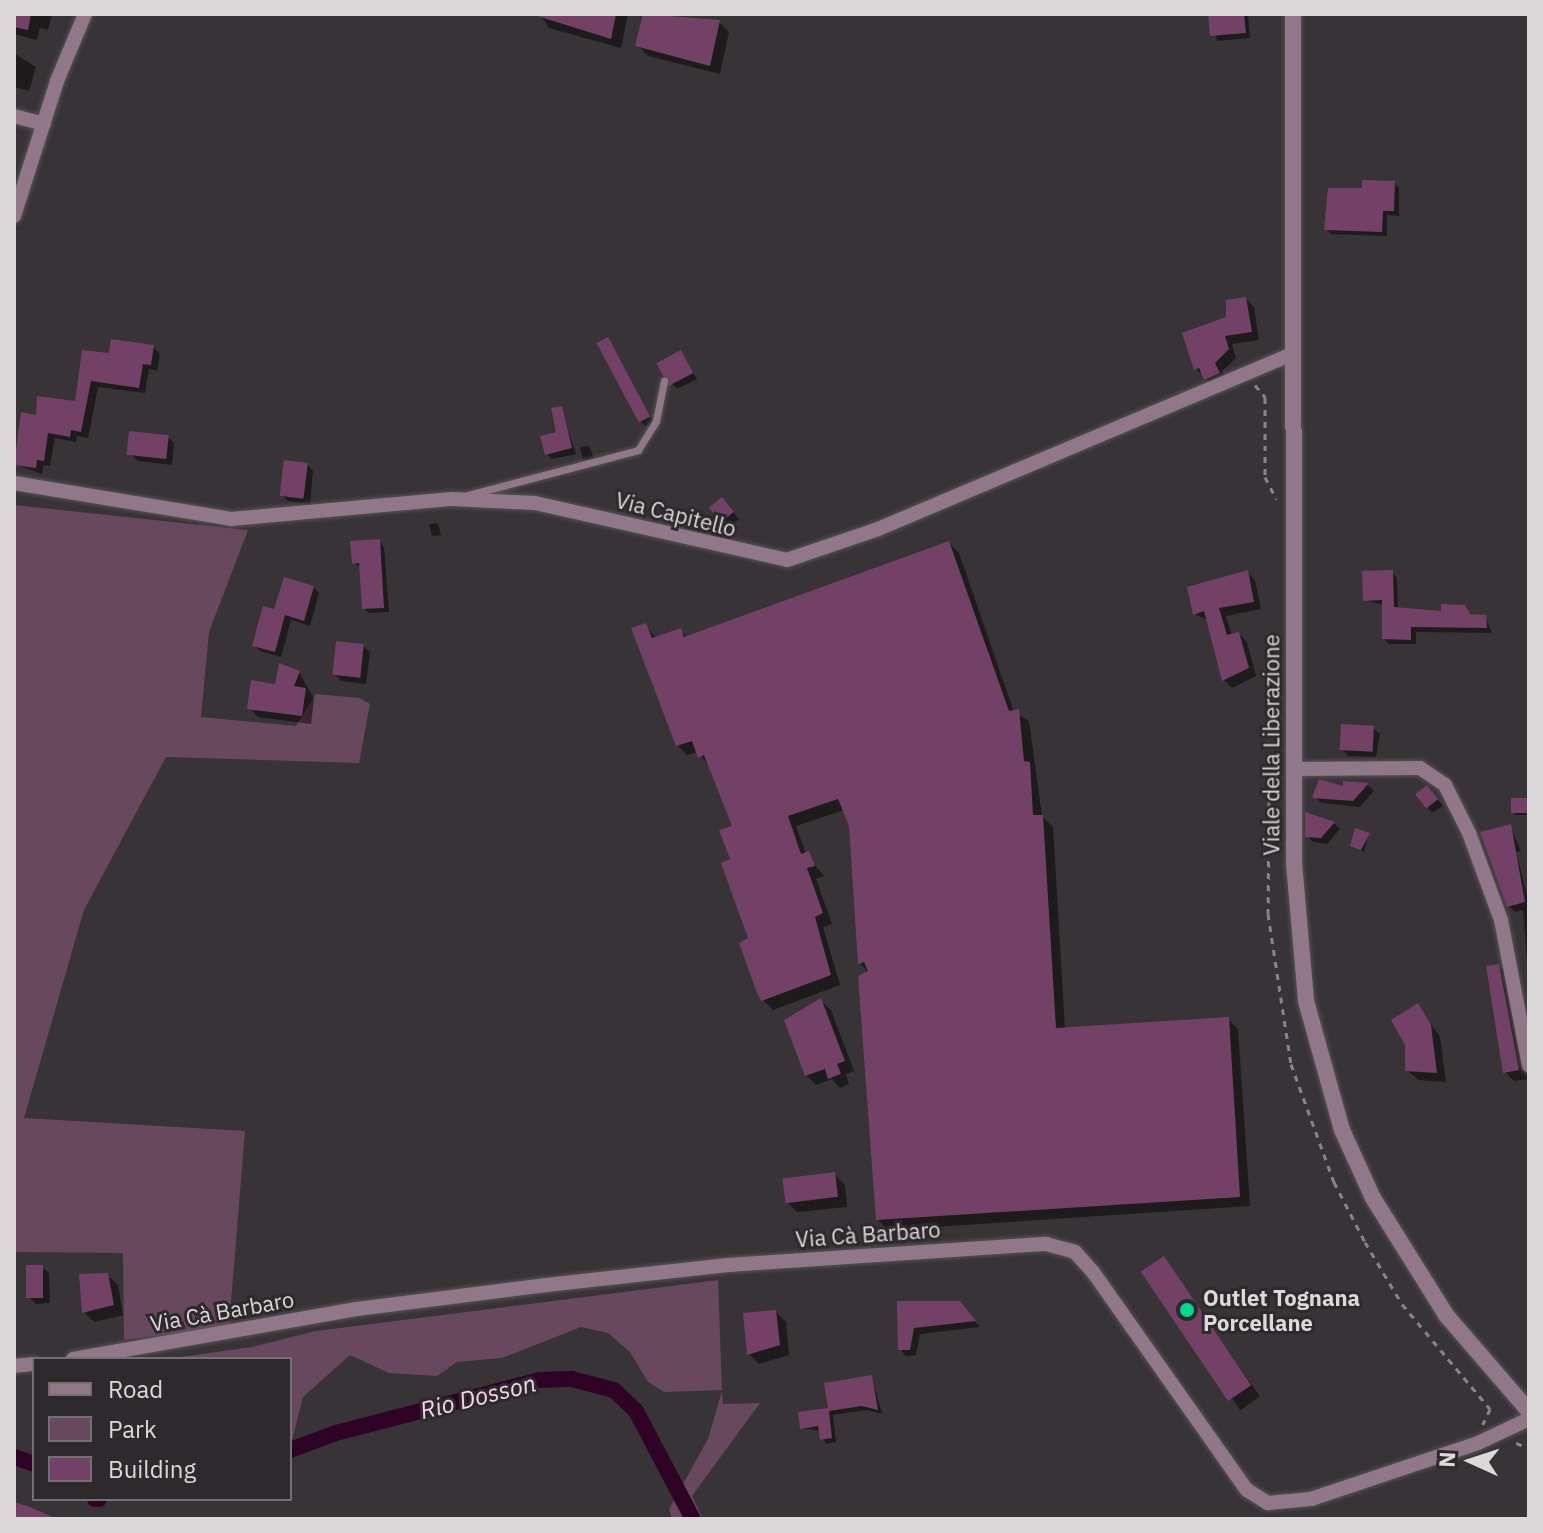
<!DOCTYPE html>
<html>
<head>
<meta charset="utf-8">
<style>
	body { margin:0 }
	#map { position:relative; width:1543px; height:1533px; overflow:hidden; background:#383336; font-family:"IBM Plex Sans",sans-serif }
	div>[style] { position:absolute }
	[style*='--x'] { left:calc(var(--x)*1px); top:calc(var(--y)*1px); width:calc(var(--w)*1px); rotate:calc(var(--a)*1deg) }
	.green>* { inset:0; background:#68485e }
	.shadow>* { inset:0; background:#0007; transform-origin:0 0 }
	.canal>* { height:16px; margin:-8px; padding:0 8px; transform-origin:8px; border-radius:8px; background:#2f0325 }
	.building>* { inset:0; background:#734165; transform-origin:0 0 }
	.path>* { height:3px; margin-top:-1.5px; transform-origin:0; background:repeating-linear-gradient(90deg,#888487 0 6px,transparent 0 12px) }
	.roads { filter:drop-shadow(0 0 2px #565154) drop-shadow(0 0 2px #565154) }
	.service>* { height:7px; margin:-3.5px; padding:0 3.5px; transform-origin:3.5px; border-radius:3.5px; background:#907888 }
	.minor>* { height:14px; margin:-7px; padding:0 7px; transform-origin:7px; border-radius:7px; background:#907888 }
	.tertiary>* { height:16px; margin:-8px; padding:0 8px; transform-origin:8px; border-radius:8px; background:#907888 }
	.dots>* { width:22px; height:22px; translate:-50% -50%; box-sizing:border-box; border:4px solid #2e292c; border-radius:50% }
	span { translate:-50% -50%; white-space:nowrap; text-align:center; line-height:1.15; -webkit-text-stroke:6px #2e292c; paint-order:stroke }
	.street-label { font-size:22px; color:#dcd9db }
	.poi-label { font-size:22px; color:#dcd9db; font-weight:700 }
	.left { translate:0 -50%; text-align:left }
	.water-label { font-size:24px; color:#f5d5ea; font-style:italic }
	.frame { position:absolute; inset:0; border:16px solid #dcd9db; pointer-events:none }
	.legend { position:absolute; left:32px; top:1357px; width:260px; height:144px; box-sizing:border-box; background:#2e292c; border:2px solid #746f72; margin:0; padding:10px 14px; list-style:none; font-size:24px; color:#dcd9db }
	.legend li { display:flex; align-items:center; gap:16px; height:40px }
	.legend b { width:40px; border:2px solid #746f72 }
	.north { position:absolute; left:1431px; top:1421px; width:80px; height:80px; -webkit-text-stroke:6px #2e292c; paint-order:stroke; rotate:273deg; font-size:22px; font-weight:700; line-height:32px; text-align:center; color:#dcd9db }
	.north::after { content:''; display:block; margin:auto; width:28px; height:36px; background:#dcd9db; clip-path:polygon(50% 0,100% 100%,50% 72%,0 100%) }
</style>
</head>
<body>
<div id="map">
	<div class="green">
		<i style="clip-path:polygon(14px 505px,248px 530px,209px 632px,201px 717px,296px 726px,316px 694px,360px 698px,370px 704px,359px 763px,166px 757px,84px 910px,24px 1118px,245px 1131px,229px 1327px,124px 1340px,123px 1253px,14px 1252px)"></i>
		<i style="clip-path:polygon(718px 1280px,722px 1390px,664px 1392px,648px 1382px,630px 1352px,608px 1333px,581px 1327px,502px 1358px,457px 1362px,437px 1376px,389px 1373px,350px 1355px,303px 1397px,290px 1448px,290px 1359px,166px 1359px,252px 1347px,316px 1331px)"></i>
		<i style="clip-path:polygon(722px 1391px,723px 1404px,760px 1403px,692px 1496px,703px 1519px,672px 1519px,669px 1509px,708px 1439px)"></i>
	</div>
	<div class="shadow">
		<i style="clip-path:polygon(14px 14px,52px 14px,48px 30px,40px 28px,37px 40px,14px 34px)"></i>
		<i style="clip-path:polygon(540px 14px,628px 14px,621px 48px,549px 28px)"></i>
		<i style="clip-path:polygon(645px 14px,719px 22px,729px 32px,720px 74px,648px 56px,638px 45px)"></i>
		<i style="clip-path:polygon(1210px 14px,1248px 14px,1250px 38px,1217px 41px)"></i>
		<i style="clip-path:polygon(14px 53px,36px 67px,29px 91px,14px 87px)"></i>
		<i style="clip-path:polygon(1394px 183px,1399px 188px,1399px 216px,1387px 215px,1387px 236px,1331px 234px,1326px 229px,1364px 190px)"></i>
		<i style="clip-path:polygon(1246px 299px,1254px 307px,1259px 340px,1232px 344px,1236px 358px,1222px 371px,1227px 381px,1214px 387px,1196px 369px)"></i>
		<i style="clip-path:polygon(608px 339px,653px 421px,645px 426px,641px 422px)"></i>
		<i style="clip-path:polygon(153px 347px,160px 354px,157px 371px,149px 369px,145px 393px,98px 387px,88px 438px,77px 436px,76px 442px,55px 438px,50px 466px,43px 465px,42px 474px,14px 464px,22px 415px,37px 417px,77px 403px,84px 353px,111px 355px)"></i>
		<i style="clip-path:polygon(680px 352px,697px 379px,677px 389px,671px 383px)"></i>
		<i style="clip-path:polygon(561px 408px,576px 454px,552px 459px,547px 454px,558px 434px)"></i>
		<i style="clip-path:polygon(168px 437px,174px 443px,172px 465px,138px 461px,131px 454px)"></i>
		<i style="clip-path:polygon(589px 446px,594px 458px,583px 460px,580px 447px)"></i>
		<i style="clip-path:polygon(308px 465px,313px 471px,310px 504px,288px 501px,282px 495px)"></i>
		<i style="clip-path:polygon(728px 506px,739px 519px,728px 528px,722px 521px)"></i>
		<i style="clip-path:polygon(438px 523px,441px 535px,432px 536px,429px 524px)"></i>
		<i style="clip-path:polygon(379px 541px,384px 547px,389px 612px,369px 613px,364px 608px,361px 568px,354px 563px)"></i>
		<i style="clip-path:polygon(949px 543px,959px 553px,1014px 712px,1029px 721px,1042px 816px,1053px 827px,1065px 1029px,1228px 1019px,1238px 1029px,1250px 1206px,888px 1230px,878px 1220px,869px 973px,860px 963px,851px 826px,844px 810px,796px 826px,806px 854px,824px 876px,816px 879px,832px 924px,823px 927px,840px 985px,773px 1010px,763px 1000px,732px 860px,735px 827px,710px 767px,698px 752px,687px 755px,677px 745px,645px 625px,657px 639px,680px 630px,688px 638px)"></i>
		<i style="clip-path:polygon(1247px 572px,1255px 580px,1261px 609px,1226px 616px,1232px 636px,1239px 634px,1247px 642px,1256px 676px,1232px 688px,1224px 680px,1208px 620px,1194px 614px)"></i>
		<i style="clip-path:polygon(1392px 572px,1397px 578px,1398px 609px,1443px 613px,1464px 607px,1472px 616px,1485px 617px,1492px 633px,1416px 632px,1416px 644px,1389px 644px,1384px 639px,1384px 605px,1365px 600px)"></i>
		<i style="clip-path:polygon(313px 587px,319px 593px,310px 626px,291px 620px,281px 657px,260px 651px,254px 645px,276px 611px)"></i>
		<i style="clip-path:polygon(363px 646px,370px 652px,366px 684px,341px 681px,335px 675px)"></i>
		<i style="clip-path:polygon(299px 672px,314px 699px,311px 724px,258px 717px,250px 708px)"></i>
		<i style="clip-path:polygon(1373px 728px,1380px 734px,1376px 757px,1348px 756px,1342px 749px)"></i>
		<i style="clip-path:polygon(1345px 783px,1368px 785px,1374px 791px,1360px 807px,1321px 803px,1315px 797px,1345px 789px)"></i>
		<i style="clip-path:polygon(1417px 794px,1433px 794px,1443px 806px,1432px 813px)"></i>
		<i style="clip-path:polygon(1527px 800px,1529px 815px,1515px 815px,1513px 812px)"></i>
		<i style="clip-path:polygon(1307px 815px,1334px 823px,1340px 829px,1327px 844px,1313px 842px,1307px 836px)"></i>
		<i style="clip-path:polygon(1510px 826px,1521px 851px,1516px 852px,1529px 903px,1528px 972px,1523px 910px,1515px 912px,1509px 906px)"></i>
		<i style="clip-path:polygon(1368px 835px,1364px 852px,1352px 845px)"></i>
		<i style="clip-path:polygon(1499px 966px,1508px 975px,1527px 1079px,1514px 1081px,1505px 1072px)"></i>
		<i style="clip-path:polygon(821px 1001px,831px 1010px,854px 1071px,846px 1074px,849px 1084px,840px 1088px,832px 1079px,816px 1085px,806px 1075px)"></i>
		<i style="clip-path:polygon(1418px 1006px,1440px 1037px,1446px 1082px,1418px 1080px,1407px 1070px)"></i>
		<i style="clip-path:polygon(834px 1174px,845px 1185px,847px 1207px,797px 1212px,787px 1202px)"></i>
		<i style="left:1163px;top:1258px;width:169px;height:24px;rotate:55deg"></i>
		<i style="clip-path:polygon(42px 1267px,49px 1273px,50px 1303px,36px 1304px,29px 1297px)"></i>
		<i style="clip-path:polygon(107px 1275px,118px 1285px,123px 1315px,94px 1322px,84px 1312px)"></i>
		<i style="clip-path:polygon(899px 1303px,966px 1310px,980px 1327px,920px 1334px,916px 1355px,906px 1356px,900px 1349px)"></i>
		<i style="clip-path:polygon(776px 1312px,786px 1322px,789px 1355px,759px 1364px,749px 1354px)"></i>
		<i style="clip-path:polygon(872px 1377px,882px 1414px,868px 1410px,833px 1415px,836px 1442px,826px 1444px,820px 1431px,802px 1428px)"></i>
	</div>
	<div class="canal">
		<i style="--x:290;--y:1450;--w:49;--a:-20.3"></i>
		<i style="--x:336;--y:1433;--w:210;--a:-14.6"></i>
		<i style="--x:539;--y:1380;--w:33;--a:-2"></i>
		<i style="--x:572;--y:1379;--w:43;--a:14.7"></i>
		<i style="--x:614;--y:1390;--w:30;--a:44"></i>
		<i style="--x:636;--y:1411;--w:122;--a:62.2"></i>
		<i style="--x:14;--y:1457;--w:21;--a:19"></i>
		<i style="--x:95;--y:1499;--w:4;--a:0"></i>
	</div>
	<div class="building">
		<i style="clip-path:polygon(14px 14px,31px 14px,28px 30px,14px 27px)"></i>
		<i style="clip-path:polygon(531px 14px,616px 14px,611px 39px)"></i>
		<i style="clip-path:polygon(643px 14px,720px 20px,710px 66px,635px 46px)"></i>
		<i style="clip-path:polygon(1208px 14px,1244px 14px,1246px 33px,1210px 36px)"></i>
		<i style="clip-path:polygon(1362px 180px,1395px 181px,1394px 211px,1383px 211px,1382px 232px,1324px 230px,1328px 188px,1362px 188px)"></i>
		<i style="clip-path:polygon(1246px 297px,1252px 332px,1225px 336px,1229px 349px,1215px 363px,1220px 373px,1204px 380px,1199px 368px,1194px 370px,1182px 333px,1226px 317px,1226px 300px)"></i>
		<i style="left:608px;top:337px;width:90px;height:13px;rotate:62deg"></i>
		<i style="clip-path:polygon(111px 339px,154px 345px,151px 365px,143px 364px,139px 388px,91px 381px,81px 432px,71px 430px,70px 437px,48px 433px,44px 461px,37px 460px,36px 468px,14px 465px,21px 412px,36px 415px,37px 396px,75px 401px,82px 350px,109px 353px)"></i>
		<i style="left:681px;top:350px;width:26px;height:28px;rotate:62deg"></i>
		<i style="clip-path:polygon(562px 406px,572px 448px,545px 455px,540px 436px,556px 432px,551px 408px)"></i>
		<i style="left:129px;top:431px;width:40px;height:24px;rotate:6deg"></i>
		<i style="left:284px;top:460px;width:24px;height:36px;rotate:7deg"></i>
		<i style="left:722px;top:497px;width:19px;height:17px;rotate:51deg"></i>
		<i style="clip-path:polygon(380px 539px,384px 608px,362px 609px,359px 563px,352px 564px,350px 541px)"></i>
		<i style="clip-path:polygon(949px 541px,1009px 711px,1019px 709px,1024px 761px,1030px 762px,1033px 815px,1043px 815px,1056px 1028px,1229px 1017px,1240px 1197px,876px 1220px,858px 976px,868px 971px,864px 962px,858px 964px,849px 826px,838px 799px,788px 816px,801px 854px,809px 851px,815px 866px,807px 868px,823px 913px,815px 917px,831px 975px,761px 1001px,756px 990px,739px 943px,748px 938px,721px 863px,730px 859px,719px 830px,732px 826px,704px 755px,698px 758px,692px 741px,676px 746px,631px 628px,646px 623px,652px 638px,681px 628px,684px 637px)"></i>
		<i style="clip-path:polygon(1248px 570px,1254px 602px,1219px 608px,1227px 635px,1239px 632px,1249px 668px,1222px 681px,1204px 611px,1193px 615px,1187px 587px)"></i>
		<i style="clip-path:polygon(1393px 570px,1394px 607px,1441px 611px,1441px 604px,1465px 605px,1470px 614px,1486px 615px,1487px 628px,1411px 627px,1411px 640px,1382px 639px,1382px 600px,1363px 601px,1362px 571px)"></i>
		<i style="clip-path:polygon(284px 577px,314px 586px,304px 621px,285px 615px,275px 652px,252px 646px,263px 606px,274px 609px)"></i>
		<i style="left:336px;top:641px;width:28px;height:34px;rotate:6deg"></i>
		<i style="clip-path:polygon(279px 663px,300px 671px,294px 686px,306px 688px,302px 716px,247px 709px,251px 680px,275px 684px)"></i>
		<i style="left:1341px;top:724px;width:33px;height:26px;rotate:3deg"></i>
		<i style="clip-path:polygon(1319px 779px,1343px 786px,1343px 781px,1369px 783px,1353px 801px,1312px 798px)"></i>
		<i style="left:1427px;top:785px;width:18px;height:15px;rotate:52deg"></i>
		<i style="left:1511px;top:798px;width:17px;height:15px"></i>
		<i style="clip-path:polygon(1305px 812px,1335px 822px,1321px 838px,1305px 837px)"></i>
		<i style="clip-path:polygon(1511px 824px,1525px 902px,1507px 907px,1480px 832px)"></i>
		<i style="clip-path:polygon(1355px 828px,1370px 833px,1361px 850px,1350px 846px)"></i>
		<i style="clip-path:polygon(1499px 964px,1519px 1070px,1503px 1073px,1486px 966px)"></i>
		<i style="clip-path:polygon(821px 998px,845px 1061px,837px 1064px,841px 1074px,828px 1079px,825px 1069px,805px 1076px,784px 1020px)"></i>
		<i style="clip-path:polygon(1418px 1003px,1431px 1025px,1437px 1073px,1405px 1071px,1405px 1045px,1391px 1020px)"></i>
		<i style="left:835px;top:1172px;width:25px;height:53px;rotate:83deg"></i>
		<i style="left:1164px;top:1256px;width:156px;height:28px;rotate:56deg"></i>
		<i style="left:26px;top:1265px;width:17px;height:33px"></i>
		<i style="clip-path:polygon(108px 1273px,114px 1305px,82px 1313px,79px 1274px)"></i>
		<i style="clip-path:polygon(897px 1301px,960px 1301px,976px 1321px,914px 1328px,910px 1350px,898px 1350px)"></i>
		<i style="clip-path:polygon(776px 1310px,780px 1345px,747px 1355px,743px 1313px)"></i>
		<i style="clip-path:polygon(872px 1375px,878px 1410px,862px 1406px,829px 1411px,832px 1438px,820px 1440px,818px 1426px,800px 1429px,798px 1412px,828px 1408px,824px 1383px)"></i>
		<i style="clip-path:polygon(14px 1502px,30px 1507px,57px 1519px,14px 1519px)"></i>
	</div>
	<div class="path">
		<i style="--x:1255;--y:385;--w:16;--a:50"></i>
		<i style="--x:1265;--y:397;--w:80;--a:90"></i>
		<i style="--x:1265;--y:477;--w:25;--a:63"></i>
		<i style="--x:1278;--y:684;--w:12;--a:132"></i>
		<i style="--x:1270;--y:693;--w:221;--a:90.5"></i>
		<i style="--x:1268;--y:914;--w:152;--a:81.3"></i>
		<i style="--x:1291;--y:1064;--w:126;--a:70"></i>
		<i style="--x:1334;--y:1182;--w:68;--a:62.7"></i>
		<i style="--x:1365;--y:1242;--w:72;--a:59.2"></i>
		<i style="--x:1402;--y:1304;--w:137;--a:50"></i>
		<i style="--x:1490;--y:1409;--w:17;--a:115"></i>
		<i style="--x:1516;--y:1443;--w:14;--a:21"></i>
	</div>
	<div class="roads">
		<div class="service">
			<i style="--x:468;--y:495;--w:176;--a:-14.8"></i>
			<i style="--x:638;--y:450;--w:34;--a:-58"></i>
			<i style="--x:656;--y:421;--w:41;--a:-78.7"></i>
		</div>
		<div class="minor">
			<i style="--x:14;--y:116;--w:31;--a:15"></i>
			<i style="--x:14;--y:216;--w:142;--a:-72.3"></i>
			<i style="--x:57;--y:81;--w:73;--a:-67.3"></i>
			<i style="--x:14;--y:483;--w:220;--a:9.4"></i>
			<i style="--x:231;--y:519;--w:222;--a:-5.2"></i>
			<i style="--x:452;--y:499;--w:83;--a:2.8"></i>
			<i style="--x:535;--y:503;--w:258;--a:12.7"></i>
			<i style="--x:787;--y:560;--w:96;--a:-18.8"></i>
			<i style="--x:878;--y:529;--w:450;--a:-22.9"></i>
			<i style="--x:1293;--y:769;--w:127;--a:-0.5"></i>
			<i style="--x:1420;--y:768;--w:30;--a:34"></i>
			<i style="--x:1445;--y:785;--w:54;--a:63.4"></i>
			<i style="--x:1469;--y:833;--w:93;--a:69.8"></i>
			<i style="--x:1501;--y:920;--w:148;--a:79.1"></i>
			<i style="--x:73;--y:1359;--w:288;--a:-10"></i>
			<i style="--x:357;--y:1309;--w:191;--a:-7.2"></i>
			<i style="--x:546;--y:1285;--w:183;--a:-6.3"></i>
			<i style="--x:728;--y:1265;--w:319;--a:-3.8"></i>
			<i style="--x:1046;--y:1244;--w:30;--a:15"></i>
			<i style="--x:1075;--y:1252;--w:27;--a:48"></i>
			<i style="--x:1093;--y:1272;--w:267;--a:54.8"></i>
			<i style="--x:1247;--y:1490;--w:25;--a:32"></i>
			<i style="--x:1268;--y:1503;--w:43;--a:-5.3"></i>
			<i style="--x:1311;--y:1499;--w:176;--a:-18.5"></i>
			<i style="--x:1478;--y:1443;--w:56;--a:-25.2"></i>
			<i style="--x:14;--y:1366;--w:20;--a:-6"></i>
		</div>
		<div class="tertiary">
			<i style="--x:1293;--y:14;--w:849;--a:89.93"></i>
			<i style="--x:1294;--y:863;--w:139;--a:85"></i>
			<i style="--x:1306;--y:1001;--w:134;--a:74.4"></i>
			<i style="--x:1342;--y:1130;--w:75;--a:65.5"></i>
			<i style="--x:1373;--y:1198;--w:138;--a:58"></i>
			<i style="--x:1446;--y:1315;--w:127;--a:49.2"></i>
		</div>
	</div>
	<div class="dots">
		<i style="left:1187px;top:1310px;background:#03d98b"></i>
	</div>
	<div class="street-label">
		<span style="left:676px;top:514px;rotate:14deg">Via Capitello</span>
		<span style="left:1271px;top:745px;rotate:-90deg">Viale della Liberazione</span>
		<span style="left:868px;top:1234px;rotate:-4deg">Via Cà Barbaro</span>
		<span style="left:222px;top:1311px;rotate:-10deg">Via Cà Barbaro</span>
	</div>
	<div class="poi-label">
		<span class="left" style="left:1203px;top:1310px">Outlet Tognana<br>Porcellane</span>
	</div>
	<div class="water-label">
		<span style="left:478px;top:1397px;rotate:-14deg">Rio Dosson</span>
	</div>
	<div class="frame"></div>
	<ul class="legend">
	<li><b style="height:10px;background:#907888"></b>Road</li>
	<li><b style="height:22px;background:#68485e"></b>Park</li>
	<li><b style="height:22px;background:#734165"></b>Building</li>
	</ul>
	<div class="north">N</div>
</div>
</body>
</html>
